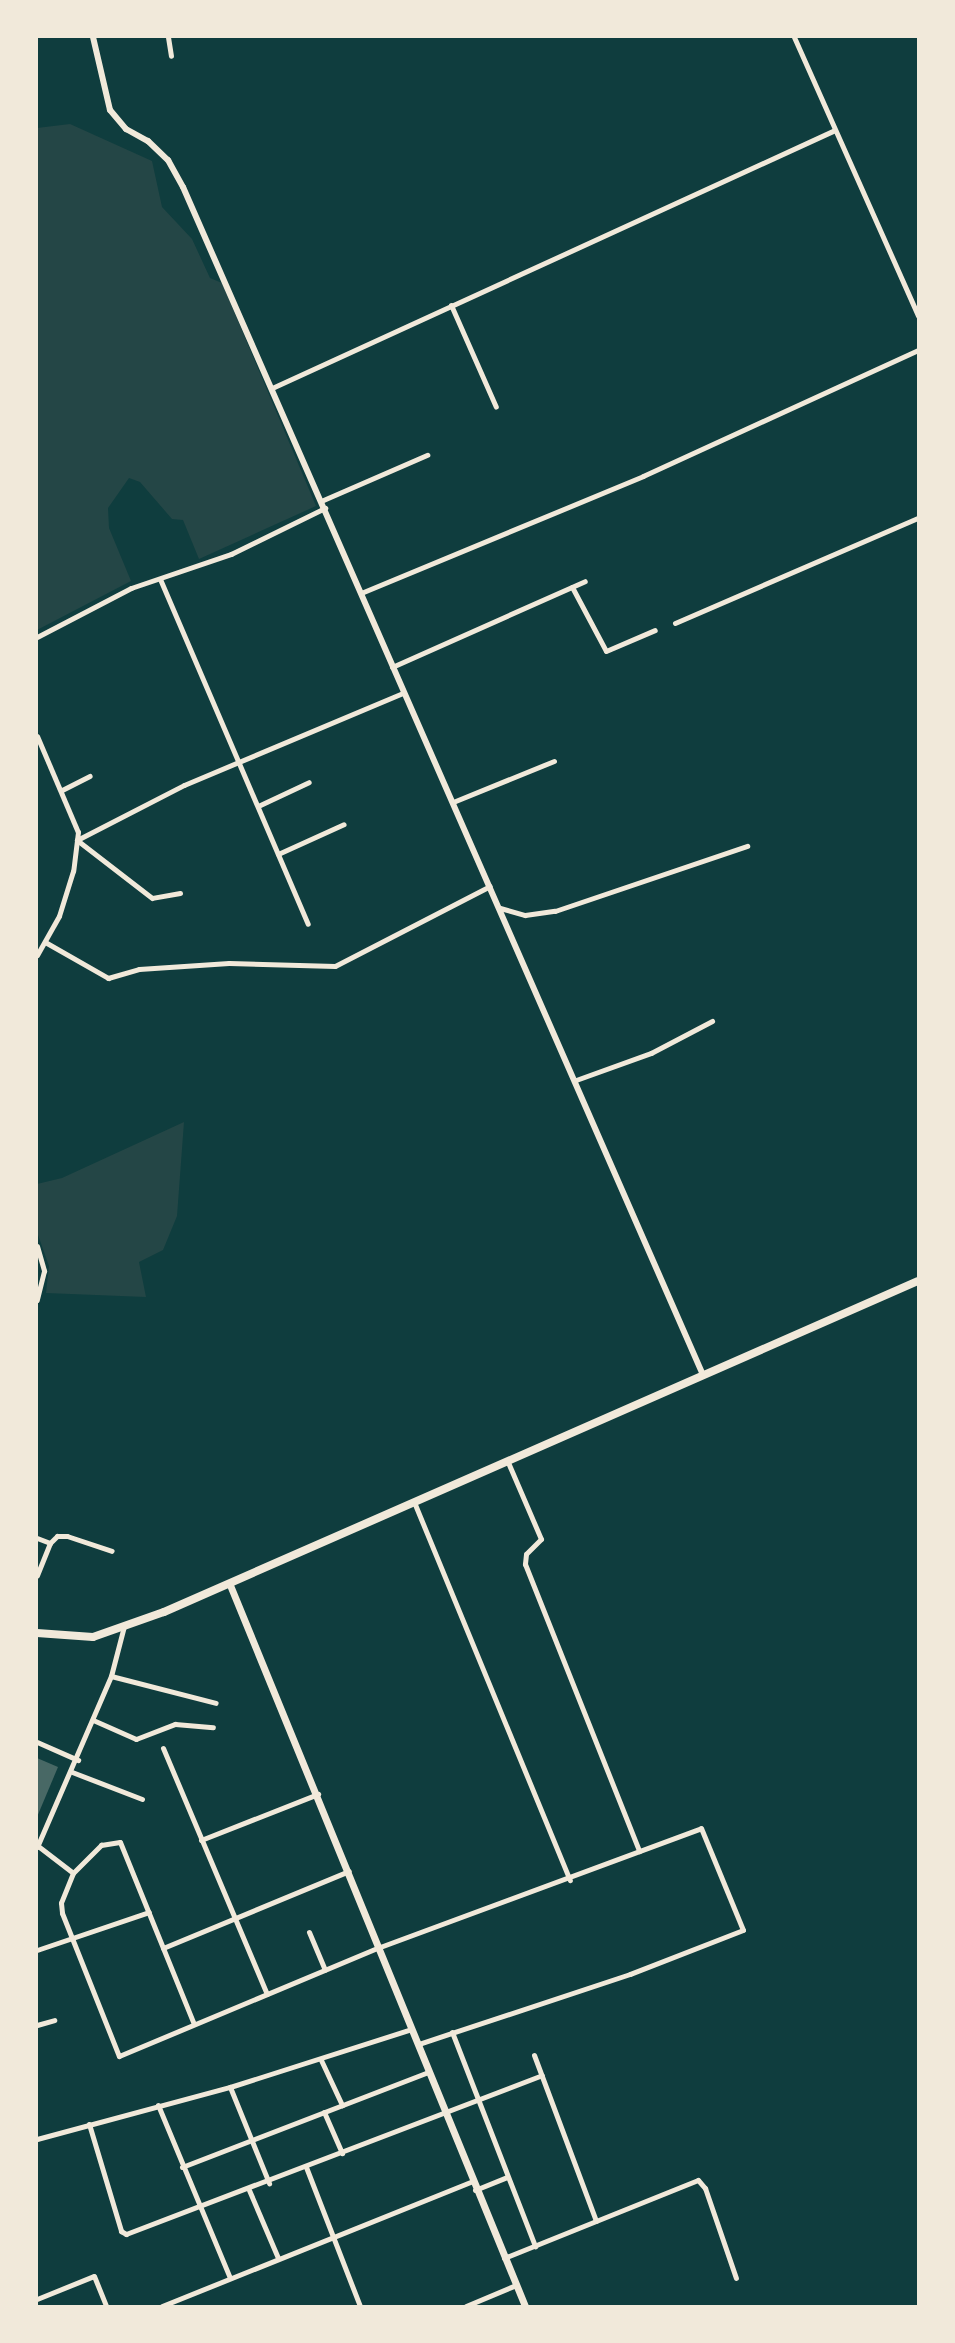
<!DOCTYPE html>
<html>
<head>
<meta charset="utf-8">
<style>
	body { margin:0 }
	#map { position:relative; width:955px; height:2343px; overflow:hidden; background:#0f3d3e; font-family:Figtree,sans-serif }
	div>[style] { position:absolute }
	[style*='--x'] { left:calc(var(--x)*1px); top:calc(var(--y)*1px); width:calc(var(--w)*1px); rotate:calc(var(--a)*1deg) }
	.green>* { inset:0; background:#244646 }
	.building>* { inset:0; background:#486865 }
	.minor>* { height:5px; margin:-2.5px; padding:0 2.5px; transform-origin:2.5px; border-radius:2.5px; background:#f1e9da }
	.tertiary>* { height:6px; margin:-3px; padding:0 3px; transform-origin:3px; border-radius:3px; background:#f1e9da }
	.secondary>* { height:7px; margin:-3.5px; padding:0 3.5px; transform-origin:3.5px; border-radius:3.5px; background:#f1e9da }
	.primary>* { height:8px; margin:-4px; padding:0 4px; transform-origin:4px; border-radius:4px; background:#f1e9da }
	span { translate:-50% -50%; white-space:nowrap; text-align:center; line-height:1.15; -webkit-text-stroke:5px #f1e9da; paint-order:stroke }
	.frame { position:absolute; inset:0; border:38px solid #f1e9da; pointer-events:none }
</style>
</head>
<body>
<div id="map">
	<div class="green">
		<i style="clip-path:polygon(70px 124px,152px 161px,162px 207px,192px 239px,210px 278px,222px 283px,316px 506px,199px 559px,183px 520px,172px 519px,140px 482px,129px 478px,108px 508px,109px 528px,131px 581px,37px 630px,37px 128px)"></i>
		<i style="clip-path:polygon(184px 1122px,177px 1216px,163px 1250px,139px 1262px,146px 1297px,46px 1293px,49px 1266px,37px 1232px,37px 1184px,62px 1178px)"></i>
	</div>
	<div class="building">
		<i style="clip-path:polygon(37px 1758px,58px 1767px,37px 1817px)"></i>
	</div>
	<div class="minor">
		<i style="--x:168;--y:37;--w:19;--a:81"></i>
		<i style="--x:794;--y:37;--w:305;--a:66"></i>
		<i style="--x:451;--y:305;--w:111;--a:66.2"></i>
		<i style="--x:272;--y:388;--w:619;--a:-24.62"></i>
		<i style="--x:321;--y:501;--w:116;--a:-23.5"></i>
		<i style="--x:160;--y:579;--w:375;--a:66.8"></i>
		<i style="--x:572;--y:587;--w:72;--a:62"></i>
		<i style="--x:606;--y:651;--w:53;--a:-23.2"></i>
		<i style="--x:361;--y:593;--w:305;--a:-22.5"></i>
		<i style="--x:643;--y:476;--w:302;--a:-24.6"></i>
		<i style="--x:675;--y:623;--w:265;--a:-23.4"></i>
		<i style="--x:37;--y:637;--w:106;--a:-27.5"></i>
		<i style="--x:131;--y:588;--w:106;--a:-18.8"></i>
		<i style="--x:231;--y:554;--w:105;--a:-26.1"></i>
		<i style="--x:392;--y:667;--w:211;--a:-24"></i>
		<i style="--x:37;--y:736;--w:104;--a:66.9"></i>
		<i style="--x:78;--y:832;--w:39;--a:97"></i>
		<i style="--x:73;--y:871;--w:47;--a:107.3"></i>
		<i style="--x:59;--y:916;--w:45;--a:119.4"></i>
		<i style="--x:62;--y:790;--w:31;--a:-27"></i>
		<i style="--x:453;--y:802;--w:109;--a:-22.1"></i>
		<i style="--x:258;--y:806;--w:56;--a:-25.2"></i>
		<i style="--x:278;--y:854;--w:72;--a:-24.4"></i>
		<i style="--x:180;--y:893;--w:28;--a:170"></i>
		<i style="--x:152;--y:898;--w:95;--a:-142.3"></i>
		<i style="--x:77;--y:840;--w:120;--a:-27.2"></i>
		<i style="--x:184;--y:785;--w:238;--a:-22.8"></i>
		<i style="--x:500;--y:908;--w:26;--a:16"></i>
		<i style="--x:525;--y:915;--w:30;--a:-8"></i>
		<i style="--x:555;--y:911;--w:203;--a:-18.7"></i>
		<i style="--x:45;--y:942;--w:73;--a:29.7"></i>
		<i style="--x:108;--y:978;--w:32;--a:-16"></i>
		<i style="--x:139;--y:969;--w:90;--a:-3.8"></i>
		<i style="--x:229;--y:963;--w:106;--a:1.6"></i>
		<i style="--x:335;--y:966;--w:174;--a:-27.3"></i>
		<i style="--x:576;--y:1080;--w:80;--a:-19.8"></i>
		<i style="--x:651;--y:1053;--w:69;--a:-27.7"></i>
		<i style="--x:37;--y:1246;--w:26;--a:74"></i>
		<i style="--x:44;--y:1271;--w:30;--a:104"></i>
		<i style="--x:507;--y:1460;--w:86;--a:66.7"></i>
		<i style="--x:541;--y:1539;--w:21;--a:135"></i>
		<i style="--x:526;--y:1554;--w:10;--a:96"></i>
		<i style="--x:525;--y:1564;--w:309;--a:68.3"></i>
		<i style="--x:414;--y:1502;--w:409;--a:67.6"></i>
		<i style="--x:37;--y:1538;--w:14;--a:21"></i>
		<i style="--x:50;--y:1543;--w:35;--a:112"></i>
		<i style="--x:50;--y:1543;--w:10;--a:-45"></i>
		<i style="--x:57;--y:1536;--w:10;--a:0"></i>
		<i style="--x:67;--y:1536;--w:47;--a:18.4"></i>
		<i style="--x:111;--y:1676;--w:108;--a:14.4"></i>
		<i style="--x:93;--y:1720;--w:47;--a:23.8"></i>
		<i style="--x:136;--y:1739;--w:42;--a:-21"></i>
		<i style="--x:175;--y:1724;--w:38;--a:5"></i>
		<i style="--x:37;--y:1742;--w:45;--a:23.7"></i>
		<i style="--x:163;--y:1748;--w:267;--a:67.1"></i>
		<i style="--x:72;--y:1772;--w:75;--a:21.1"></i>
		<i style="--x:201;--y:1840;--w:126;--a:-21.5"></i>
		<i style="--x:38;--y:1846;--w:44;--a:37.6"></i>
		<i style="--x:73;--y:1873;--w:32;--a:112"></i>
		<i style="--x:61;--y:1903;--w:10;--a:84"></i>
		<i style="--x:62;--y:1913;--w:154;--a:68.3"></i>
		<i style="--x:119;--y:2056;--w:283;--a:-22.7"></i>
		<i style="--x:380;--y:1947;--w:342;--a:-20.3"></i>
		<i style="--x:701;--y:1828;--w:110;--a:67.6"></i>
		<i style="--x:743;--y:1930;--w:121;--a:158.7"></i>
		<i style="--x:630;--y:1974;--w:223;--a:161.7"></i>
		<i style="--x:37;--y:1847;--w:186;--a:-66.6"></i>
		<i style="--x:111;--y:1676;--w:52;--a:-75.4"></i>
		<i style="--x:73;--y:1873;--w:40;--a:-45"></i>
		<i style="--x:101;--y:1845;--w:19;--a:-9"></i>
		<i style="--x:120;--y:1842;--w:196;--a:67.9"></i>
		<i style="--x:309;--y:1932;--w:41;--a:67.2"></i>
		<i style="--x:163;--y:1948;--w:201;--a:-22.5"></i>
		<i style="--x:37;--y:1950;--w:118;--a:-18.7"></i>
		<i style="--x:37;--y:2025;--w:18;--a:-16"></i>
		<i style="--x:452;--y:2032;--w:230;--a:68.8"></i>
		<i style="--x:534;--y:2055;--w:177;--a:69.5"></i>
		<i style="--x:321;--y:2060;--w:50;--a:65"></i>
		<i style="--x:230;--y:2087;--w:104;--a:67.9"></i>
		<i style="--x:158;--y:2105;--w:187;--a:67.4"></i>
		<i style="--x:324;--y:2112;--w:45;--a:66.3"></i>
		<i style="--x:89;--y:2124;--w:112;--a:73.3"></i>
		<i style="--x:121;--y:2231;--w:6;--a:31"></i>
		<i style="--x:126;--y:2234;--w:445;--a:-20.9"></i>
		<i style="--x:37;--y:2139;--w:200;--a:-15.1"></i>
		<i style="--x:230;--y:2087;--w:191;--a:-17.7"></i>
		<i style="--x:182;--y:2167;--w:264;--a:-21.1"></i>
		<i style="--x:306;--y:2167;--w:149;--a:68.8"></i>
		<i style="--x:249;--y:2190;--w:74;--a:66.9"></i>
		<i style="--x:475;--y:2190;--w:35;--a:-22"></i>
		<i style="--x:504;--y:2258;--w:209;--a:-21.9"></i>
		<i style="--x:698;--y:2180;--w:11;--a:49"></i>
		<i style="--x:705;--y:2188;--w:95;--a:71"></i>
		<i style="--x:37;--y:2299;--w:61;--a:-22"></i>
		<i style="--x:94;--y:2276;--w:32;--a:68"></i>
		<i style="--x:162;--y:2306;--w:333;--a:-21.9"></i>
		<i style="--x:466;--y:2306;--w:54;--a:-22.8"></i>
	</div>
	<div class="tertiary">
		<i style="--x:93;--y:37;--w:75;--a:76.9"></i>
		<i style="--x:110;--y:110;--w:25;--a:50"></i>
		<i style="--x:126;--y:129;--w:25;--a:29"></i>
		<i style="--x:148;--y:141;--w:28;--a:44"></i>
		<i style="--x:168;--y:160;--w:31;--a:61"></i>
		<i style="--x:183;--y:187;--w:1297;--a:66.36"></i>
	</div>
	<div class="secondary">
		<i style="--x:230;--y:1585;--w:779;--a:67.75"></i>
	</div>
	<div class="primary">
		<i style="--x:37;--y:1633;--w:56;--a:4.1"></i>
		<i style="--x:93;--y:1637;--w:75;--a:-19.4"></i>
		<i style="--x:164;--y:1612;--w:823;--a:-23.7"></i>
	</div>
	<div class="frame"></div>
</div>
</body>
</html>
